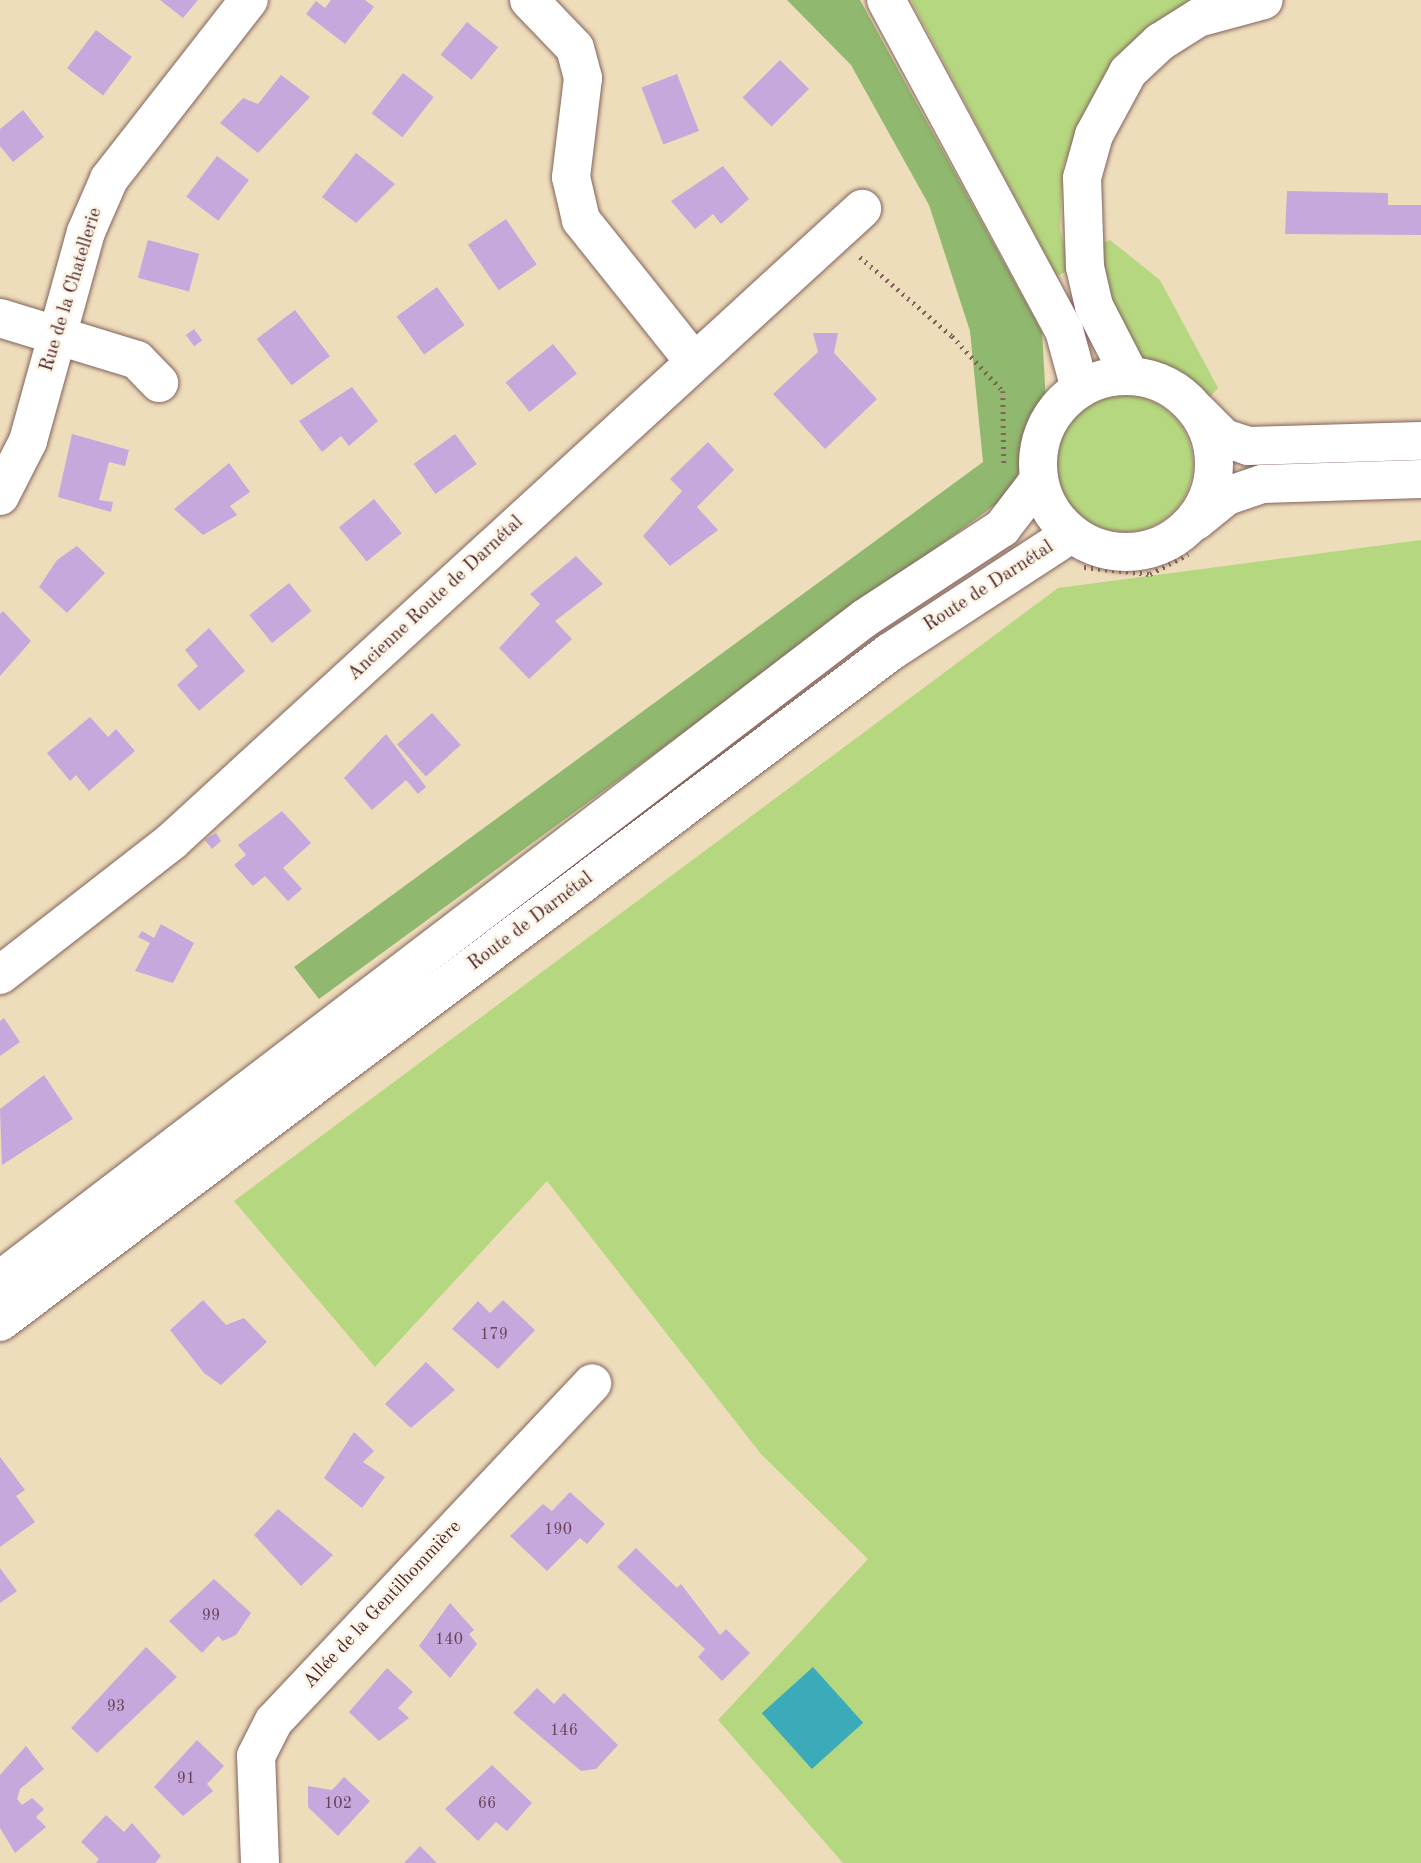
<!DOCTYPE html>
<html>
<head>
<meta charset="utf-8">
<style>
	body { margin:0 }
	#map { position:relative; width:1421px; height:1863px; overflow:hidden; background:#edb; font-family:"Old Standard TT",serif }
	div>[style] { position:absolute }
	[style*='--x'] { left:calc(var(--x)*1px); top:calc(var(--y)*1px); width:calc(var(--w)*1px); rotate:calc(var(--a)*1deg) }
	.green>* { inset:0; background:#b5d77f }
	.round { border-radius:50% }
	.forest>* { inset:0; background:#90b86e }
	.water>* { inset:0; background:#3cabb9; transform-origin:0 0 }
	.building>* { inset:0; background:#c6a8dd; transform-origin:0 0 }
	.path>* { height:4.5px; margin-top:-2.25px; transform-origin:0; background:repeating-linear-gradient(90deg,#83625d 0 2px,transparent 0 7px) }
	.roads { filter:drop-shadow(0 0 2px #83625d) drop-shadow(0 0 2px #83625d) }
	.street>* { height:38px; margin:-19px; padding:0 19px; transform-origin:19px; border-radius:19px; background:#fff }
	.secondary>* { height:38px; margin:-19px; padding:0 19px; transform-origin:19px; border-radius:19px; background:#fff }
	.secondary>.ring { margin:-19px; padding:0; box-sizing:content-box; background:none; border:38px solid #fff; border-radius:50% }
	.highway>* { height:38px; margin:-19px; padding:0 19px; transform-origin:19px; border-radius:19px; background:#fff }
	span { translate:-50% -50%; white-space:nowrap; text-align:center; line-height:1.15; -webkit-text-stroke:5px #fcf5e5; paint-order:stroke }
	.number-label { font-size:16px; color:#694158 }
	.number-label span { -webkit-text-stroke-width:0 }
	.street-label { font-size:19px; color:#4a1f2b }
</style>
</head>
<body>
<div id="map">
	<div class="green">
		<i style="clip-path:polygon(911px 0,1219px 0,1096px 92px,1063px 166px,1060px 229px,1070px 270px,1057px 276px)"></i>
		<i style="clip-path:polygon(1110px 240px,1160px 280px,1218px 388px,1207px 400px,1196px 384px,1137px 357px,1122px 340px,1098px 245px)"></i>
		<i class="round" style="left:1057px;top:396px;width:136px;height:136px"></i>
		<i style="clip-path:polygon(1421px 540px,1421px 1863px,843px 1863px,718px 1720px,868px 1559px,761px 1454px,547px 1181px,375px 1367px,234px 1201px,1058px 588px)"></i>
	</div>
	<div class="forest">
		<i style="clip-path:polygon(787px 0,860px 0,1042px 332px,1046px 402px,1010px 494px,319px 999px,294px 967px,983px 462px,970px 331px,929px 205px,851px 65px)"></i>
	</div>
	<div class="water">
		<i style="left:813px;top:1667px;width:75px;height:69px;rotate:48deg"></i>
	</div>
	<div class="building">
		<i style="clip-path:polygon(160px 0,198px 0,183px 18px)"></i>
		<i style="clip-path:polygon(331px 0,365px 0,374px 7px,345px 44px,306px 14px,316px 1px,325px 8px)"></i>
		<i style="left:467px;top:22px;width:40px;height:42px;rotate:39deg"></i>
		<i style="left:96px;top:30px;width:45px;height:48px;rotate:37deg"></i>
		<i style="left:780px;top:60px;width:41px;height:53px;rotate:45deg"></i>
		<i style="left:403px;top:73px;width:39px;height:51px;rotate:38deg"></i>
		<i style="left:677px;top:74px;width:61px;height:38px;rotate:69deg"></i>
		<i style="clip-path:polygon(281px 75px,310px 97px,258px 153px,220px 123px,243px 98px,258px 104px)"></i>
		<i style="clip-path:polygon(23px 110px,44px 137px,13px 162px,0 146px,0 129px)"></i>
		<i style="clip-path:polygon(356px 153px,395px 184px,356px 223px,322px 197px)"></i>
		<i style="left:217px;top:156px;width:40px;height:51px;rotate:37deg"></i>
		<i style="clip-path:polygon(723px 166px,749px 199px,721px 224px,713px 214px,695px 229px,671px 201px)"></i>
		<i style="clip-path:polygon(1287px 191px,1388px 193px,1388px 205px,1421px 205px,1421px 235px,1285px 234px)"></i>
		<i style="left:506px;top:219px;width:55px;height:46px;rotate:56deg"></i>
		<i style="left:148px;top:240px;width:53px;height:39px;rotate:15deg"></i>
		<i style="left:437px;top:287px;width:47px;height:50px;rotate:54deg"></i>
		<i style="left:295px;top:310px;width:58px;height:48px;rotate:53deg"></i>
		<i style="left:194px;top:329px;width:14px;height:10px;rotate:54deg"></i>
		<i style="clip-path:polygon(813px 333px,838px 333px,834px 353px,877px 399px,825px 449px,773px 394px,818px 352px)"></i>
		<i style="left:553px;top:344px;width:38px;height:61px;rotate:51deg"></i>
		<i style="clip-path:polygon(352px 387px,378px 421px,349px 446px,341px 436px,322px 452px,299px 421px)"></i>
		<i style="clip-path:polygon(72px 434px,129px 450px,125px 466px,109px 462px,99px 500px,113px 502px,111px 512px,58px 497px)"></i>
		<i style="left:455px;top:434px;width:37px;height:51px;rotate:54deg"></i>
		<i style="clip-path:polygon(708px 442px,734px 470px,697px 507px,718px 530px,670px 566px,643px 536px,682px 491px,670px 479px)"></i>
		<i style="clip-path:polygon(229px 463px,250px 492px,230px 506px,237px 515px,203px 535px,174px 509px)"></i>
		<i style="left:374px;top:499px;width:44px;height:45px;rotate:51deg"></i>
		<i style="clip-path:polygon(77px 546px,105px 573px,67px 613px,39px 587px,57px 560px)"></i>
		<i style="clip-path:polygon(576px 556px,603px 584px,555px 621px,572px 639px,529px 679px,499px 648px,540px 604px,530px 594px)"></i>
		<i style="left:289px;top:583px;width:36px;height:51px;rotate:51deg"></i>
		<i style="clip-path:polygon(3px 611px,31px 641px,0 676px,0 614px)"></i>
		<i style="clip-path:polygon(209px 628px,245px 671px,199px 711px,177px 685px,198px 666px,185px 650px)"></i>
		<i style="left:432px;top:713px;width:43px;height:47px;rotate:48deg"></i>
		<i style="clip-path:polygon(90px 717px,108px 737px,116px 729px,135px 751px,89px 791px,76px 775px,70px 781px,47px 753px)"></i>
		<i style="clip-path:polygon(386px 734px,426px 787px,418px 794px,406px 780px,372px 810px,344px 778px)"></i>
		<i style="clip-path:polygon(282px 811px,311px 843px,283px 868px,302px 889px,288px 901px,265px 876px,253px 886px,234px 865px,246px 855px,238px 845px)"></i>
		<i style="clip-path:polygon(216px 833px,221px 841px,212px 849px,205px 840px)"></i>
		<i style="clip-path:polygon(161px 924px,194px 943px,173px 983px,135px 971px,150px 943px,138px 937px,142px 931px,154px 938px)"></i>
		<i style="clip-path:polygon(4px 1018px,20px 1042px,0 1056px,0 1021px)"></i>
		<i style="clip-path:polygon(44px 1075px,73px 1119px,2px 1165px,0 1109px)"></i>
		<i style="clip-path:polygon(203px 1300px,226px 1325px,244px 1318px,267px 1342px,221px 1385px,204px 1373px,170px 1330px)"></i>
		<i style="clip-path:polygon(503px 1300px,535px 1330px,498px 1369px,452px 1329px,478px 1301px,490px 1313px)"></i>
		<i style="clip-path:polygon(426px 1362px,455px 1390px,411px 1428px,385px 1404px)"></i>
		<i style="clip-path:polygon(354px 1432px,374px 1451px,363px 1462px,385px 1477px,362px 1508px,324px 1478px)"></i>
		<i style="clip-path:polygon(0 1457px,25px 1490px,16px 1496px,35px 1522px,0 1547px)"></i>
		<i style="clip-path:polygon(570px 1492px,605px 1524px,587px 1544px,580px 1538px,547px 1571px,510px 1536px,543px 1504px,552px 1511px)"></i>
		<i style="clip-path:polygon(278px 1509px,333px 1555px,301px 1586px,254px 1535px)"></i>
		<i style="clip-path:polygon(636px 1548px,677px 1588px,681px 1584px,720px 1635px,726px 1629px,750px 1653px,722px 1681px,698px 1657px,705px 1649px,617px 1567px)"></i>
		<i style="clip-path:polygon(0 1568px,17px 1591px,0 1603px)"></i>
		<i style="clip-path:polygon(214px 1579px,251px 1613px,236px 1635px,223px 1641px,218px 1636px,202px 1653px,169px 1621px)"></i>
		<i style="clip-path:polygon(450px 1603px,474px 1630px,469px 1634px,477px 1644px,450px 1678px,419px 1646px)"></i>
		<i style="clip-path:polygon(146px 1647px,177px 1677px,97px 1753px,71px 1728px)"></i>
		<i style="clip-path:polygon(387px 1668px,413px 1692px,398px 1708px,409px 1718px,379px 1741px,349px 1712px)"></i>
		<i style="clip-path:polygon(537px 1688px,554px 1704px,564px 1693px,618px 1745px,596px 1769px,581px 1771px,513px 1713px)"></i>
		<i style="clip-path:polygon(197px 1740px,224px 1766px,207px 1784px,213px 1791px,183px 1816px,154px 1787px)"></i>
		<i style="clip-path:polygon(26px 1746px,44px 1769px,20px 1789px,17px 1799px,22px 1805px,32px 1798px,44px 1809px,36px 1817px,46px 1827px,15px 1853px,0 1828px,0 1775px)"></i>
		<i style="clip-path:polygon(492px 1765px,532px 1803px,507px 1831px,496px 1822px,478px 1841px,445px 1809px)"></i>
		<i style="clip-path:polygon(344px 1777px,370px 1801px,338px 1836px,308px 1807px,308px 1786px,332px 1790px)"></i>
		<i style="clip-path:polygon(106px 1815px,124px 1832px,132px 1823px,161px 1856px,155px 1863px,96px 1863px,99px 1859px,81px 1842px)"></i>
		<i style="clip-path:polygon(420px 1846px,437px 1863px,404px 1863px)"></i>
	</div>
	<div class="path">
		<i style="--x:860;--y:257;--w:121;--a:40.7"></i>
		<i style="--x:952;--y:336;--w:75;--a:47.2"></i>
		<i style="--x:1003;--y:391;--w:75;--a:89.2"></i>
		<i style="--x:1084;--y:567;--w:66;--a:6.1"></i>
		<i style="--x:1150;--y:574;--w:43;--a:-27.8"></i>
	</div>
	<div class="roads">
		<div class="street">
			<i style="--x:529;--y:0;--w:66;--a:46.2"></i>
			<i style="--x:575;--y:48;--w:31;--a:75"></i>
			<i style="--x:583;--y:78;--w:100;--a:96.9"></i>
			<i style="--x:571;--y:177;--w:44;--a:76.9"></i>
			<i style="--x:581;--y:220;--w:178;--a:51.4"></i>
			<i style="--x:0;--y:318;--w:143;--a:17"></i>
			<i style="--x:137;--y:360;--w:32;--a:46"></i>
			<i style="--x:0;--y:496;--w:62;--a:-63"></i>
			<i style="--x:28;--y:441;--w:217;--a:-74.5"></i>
			<i style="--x:86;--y:232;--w:58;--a:-66.5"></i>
			<i style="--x:109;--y:179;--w:227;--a:-52"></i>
			<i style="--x:0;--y:975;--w:218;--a:-37.9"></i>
			<i style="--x:172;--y:841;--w:936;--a:-42.49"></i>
			<i style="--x:260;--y:1863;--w:107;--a:-92.1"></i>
			<i style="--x:256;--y:1756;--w:39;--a:-63"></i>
			<i style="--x:274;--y:1721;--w:464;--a:-46.7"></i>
		</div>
		<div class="secondary">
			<i class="ring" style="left:1038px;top:376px;width:138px;height:138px"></i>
			<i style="--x:1197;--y:411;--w:38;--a:45"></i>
			<i style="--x:1224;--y:438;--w:25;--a:18"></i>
			<i style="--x:1248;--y:446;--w:173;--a:-1.7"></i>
			<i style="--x:1196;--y:521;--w:40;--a:-39"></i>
			<i style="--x:1227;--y:496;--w:37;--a:-19"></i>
			<i style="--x:1262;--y:484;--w:159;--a:-1.8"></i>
			<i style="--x:0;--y:1280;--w:1089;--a:-37.43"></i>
			<i style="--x:865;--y:618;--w:164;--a:-33.3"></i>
			<i style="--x:1002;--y:528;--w:61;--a:-52.4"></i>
			<i style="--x:0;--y:1322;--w:1114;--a:-36.97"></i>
			<i style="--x:890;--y:652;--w:216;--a:-33.1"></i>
		</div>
		<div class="highway">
			<i style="--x:886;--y:0;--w:375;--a:61.7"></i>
			<i style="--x:1064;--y:330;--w:61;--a:74.8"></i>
			<i style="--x:1130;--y:376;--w:79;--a:-117.2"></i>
			<i style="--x:1094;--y:306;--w:40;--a:-103"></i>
			<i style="--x:1085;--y:267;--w:89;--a:-91.9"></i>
			<i style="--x:1082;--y:178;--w:45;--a:-74.4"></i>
			<i style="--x:1094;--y:135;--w:72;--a:-61.6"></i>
			<i style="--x:1128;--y:72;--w:44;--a:-43.2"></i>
			<i style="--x:1160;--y:42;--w:45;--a:-32.3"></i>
			<i style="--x:1198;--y:18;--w:68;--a:-15.3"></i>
		</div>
	</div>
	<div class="number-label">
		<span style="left:494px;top:1335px">179</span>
		<span style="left:558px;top:1530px">190</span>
		<span style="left:211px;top:1616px">99</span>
		<span style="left:449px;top:1640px">140</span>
		<span style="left:116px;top:1707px">93</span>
		<span style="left:564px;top:1731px">146</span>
		<span style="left:186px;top:1779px">91</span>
		<span style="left:338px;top:1804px">102</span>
		<span style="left:487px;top:1804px">66</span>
	</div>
	<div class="street-label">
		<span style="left:72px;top:290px;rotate:-73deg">Rue de la Chatellerie</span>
		<span style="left:989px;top:587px;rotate:-33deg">Route de Darnétal</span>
		<span style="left:436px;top:599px;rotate:-43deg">Ancienne Route de Darnétal</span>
		<span style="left:531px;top:922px;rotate:-37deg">Route de Darnétal</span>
		<span style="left:383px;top:1605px;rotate:-47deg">Allée de la Gentilhommière</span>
	</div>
</div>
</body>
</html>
